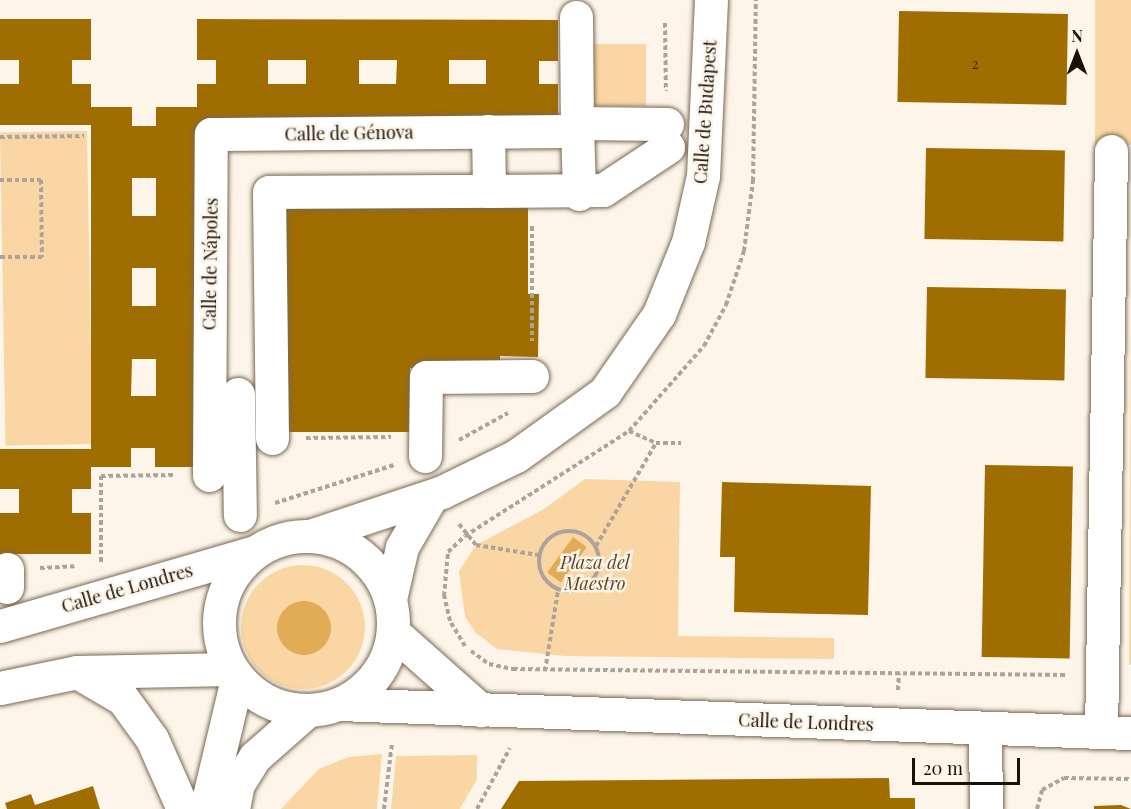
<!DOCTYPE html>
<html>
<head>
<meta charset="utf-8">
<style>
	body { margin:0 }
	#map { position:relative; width:1131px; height:809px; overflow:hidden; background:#fdf5ea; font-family:"Playfair Display",serif }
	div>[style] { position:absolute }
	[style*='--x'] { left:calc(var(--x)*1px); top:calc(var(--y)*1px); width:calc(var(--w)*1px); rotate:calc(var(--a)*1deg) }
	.green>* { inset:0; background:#fad6a4; transform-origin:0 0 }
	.round { border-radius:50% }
	.water>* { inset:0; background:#e2ac57; transform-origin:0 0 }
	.building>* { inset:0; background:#a06d00; transform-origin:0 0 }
	.path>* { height:4px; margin-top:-2px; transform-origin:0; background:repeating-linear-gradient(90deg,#aca49a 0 4.5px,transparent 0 7.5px) }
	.path>.ring { margin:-2px; padding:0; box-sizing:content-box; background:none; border:4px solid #aca49a; border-radius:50% }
	.roads { filter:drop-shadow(0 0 2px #7a6951) drop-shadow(0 0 2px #7a6951) }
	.minor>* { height:33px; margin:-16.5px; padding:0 16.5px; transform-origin:16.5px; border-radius:16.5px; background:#fff }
	.minor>.ring { margin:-16.5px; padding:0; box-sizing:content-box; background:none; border:33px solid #fff; border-radius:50% }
	span { translate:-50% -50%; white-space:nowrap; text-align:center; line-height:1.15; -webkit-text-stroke:5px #fdf5ea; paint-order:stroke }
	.number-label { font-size:15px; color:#3a2806 }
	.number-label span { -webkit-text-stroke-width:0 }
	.street-label { font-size:18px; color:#181108 }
	.park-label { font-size:18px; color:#5e4623; font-style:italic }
	.north { position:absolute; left:1047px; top:24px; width:60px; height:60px; -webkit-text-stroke:4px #fdf5ea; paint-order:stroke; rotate:0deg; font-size:16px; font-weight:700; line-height:24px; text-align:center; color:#181108 }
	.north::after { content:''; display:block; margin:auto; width:21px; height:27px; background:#181108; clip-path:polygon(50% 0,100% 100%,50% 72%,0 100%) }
	.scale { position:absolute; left:912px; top:758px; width:108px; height:27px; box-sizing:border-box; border:3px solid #181108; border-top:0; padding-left:8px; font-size:18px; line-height:21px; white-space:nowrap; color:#181108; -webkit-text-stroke:4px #fdf5ea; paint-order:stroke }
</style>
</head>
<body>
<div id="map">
	<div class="green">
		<i style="left:1095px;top:0;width:36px;height:145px"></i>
		<i style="left:577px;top:44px;width:69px;height:62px"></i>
		<i style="left:87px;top:131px;width:313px;height:87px;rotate:89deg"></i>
		<i style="clip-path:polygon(1131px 309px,1131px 665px,1129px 665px)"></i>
		<i style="clip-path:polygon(585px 479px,680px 482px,678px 636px,834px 638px,834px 659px,565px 656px,497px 649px,476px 633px,465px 617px,459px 571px,476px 545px,544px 509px)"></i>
		<i class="round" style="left:241px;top:565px;width:124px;height:124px"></i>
		<i style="clip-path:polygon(382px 754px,377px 809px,281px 809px,319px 769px,348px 757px)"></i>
		<i style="clip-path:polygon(477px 755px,477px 779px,460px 809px,391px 809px,396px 756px)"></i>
	</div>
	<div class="water">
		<i style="left:573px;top:537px;width:17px;height:44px;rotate:36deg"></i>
		<i class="round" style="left:277px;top:601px;width:54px;height:54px"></i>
	</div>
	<div class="building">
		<i style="left:899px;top:11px;width:169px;height:91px;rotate:1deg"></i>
		<i style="clip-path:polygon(evenodd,0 19px,91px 19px,91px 60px,72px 60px,72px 84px,91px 84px,91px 107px,132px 107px,132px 126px,156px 126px,156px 107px,197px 107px,197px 84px,216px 84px,216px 60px,197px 60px,197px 19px,558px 20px,558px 61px,539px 61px,539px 84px,558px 84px,558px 126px,197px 125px,196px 467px,155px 467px,155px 448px,131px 448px,131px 467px,91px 467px,91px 489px,72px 489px,72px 513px,91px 513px,91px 554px,0 554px,0 513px,19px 513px,19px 489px,0 489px,0 449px,91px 449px,91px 125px,0 125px,0 84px,19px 84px,19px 60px,0 60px,0 19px,268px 60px,306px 60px,306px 84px,268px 84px,268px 60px,0 19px,359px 60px,397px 60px,396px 84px,359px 84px,359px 60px,0 19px,449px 60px,486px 60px,486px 84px,449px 84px,449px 60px,0 19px,132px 178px,156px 178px,156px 216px,132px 216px,132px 178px,0 19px,132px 268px,156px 268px,156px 306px,132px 306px,132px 268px,0 19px,132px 359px,156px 359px,156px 396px,131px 396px,132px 359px)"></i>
		<i style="left:926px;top:148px;width:139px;height:91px;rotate:1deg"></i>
		<i style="clip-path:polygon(280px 198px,528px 199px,528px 294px,539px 294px,538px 357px,500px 356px,500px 369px,410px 368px,409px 432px,278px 432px)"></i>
		<i style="left:927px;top:287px;width:139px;height:91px;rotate:1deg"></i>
		<i style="left:985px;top:465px;width:88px;height:192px;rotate:1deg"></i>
		<i style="clip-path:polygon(722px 482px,871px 486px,868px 615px,734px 612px,735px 557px,720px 557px)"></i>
		<i style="clip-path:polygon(889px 778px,890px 798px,915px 798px,915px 809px,501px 809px,519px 781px)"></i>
		<i style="clip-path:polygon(93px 786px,100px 809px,7px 809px,5px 803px,31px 794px,35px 805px)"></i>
		<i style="clip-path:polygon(1121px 805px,1131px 809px,1094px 809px,1094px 806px)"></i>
	</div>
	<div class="path">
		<i style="--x:665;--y:23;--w:68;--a:89.2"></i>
		<i style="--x:0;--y:137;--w:84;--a:-0.7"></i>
		<i style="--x:0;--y:180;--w:41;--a:0"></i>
		<i style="--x:41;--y:180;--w:77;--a:89.3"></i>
		<i style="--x:42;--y:257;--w:42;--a:180"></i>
		<i style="--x:532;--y:226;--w:115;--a:90"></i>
		<i style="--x:629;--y:431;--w:30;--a:24"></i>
		<i style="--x:656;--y:443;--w:25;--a:0"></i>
		<i style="--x:306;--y:438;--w:85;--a:-0.7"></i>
		<i style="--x:459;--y:440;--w:56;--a:-28.9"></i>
		<i style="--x:275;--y:503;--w:125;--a:-17.7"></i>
		<i style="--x:459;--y:524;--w:27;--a:51"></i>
		<i style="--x:476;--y:545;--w:63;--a:9.2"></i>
		<i class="ring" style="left:539px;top:531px;width:56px;height:56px"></i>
		<i style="--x:596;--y:546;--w:119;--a:-59.8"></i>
		<i style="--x:101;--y:562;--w:86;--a:-90"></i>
		<i style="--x:101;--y:476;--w:74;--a:-0.8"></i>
		<i style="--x:40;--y:568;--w:35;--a:-3"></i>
		<i style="--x:465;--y:646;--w:29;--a:-121"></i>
		<i style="--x:450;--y:621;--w:26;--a:-103"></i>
		<i style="--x:444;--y:596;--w:44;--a:-84.8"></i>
		<i style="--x:448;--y:552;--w:23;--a:-43"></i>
		<i style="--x:465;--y:536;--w:195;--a:-32.6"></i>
		<i style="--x:629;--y:431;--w:113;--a:-48.6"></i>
		<i style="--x:704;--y:346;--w:47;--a:-61.8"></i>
		<i style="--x:726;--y:305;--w:57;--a:-71.6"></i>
		<i style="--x:744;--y:251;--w:71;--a:-82.7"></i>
		<i style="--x:753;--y:181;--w:181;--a:-89.1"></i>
		<i style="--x:471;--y:651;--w:22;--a:36"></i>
		<i style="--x:489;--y:664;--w:25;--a:12"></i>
		<i style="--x:513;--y:669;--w:554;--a:0.62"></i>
		<i style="--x:545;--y:671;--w:81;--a:-80.8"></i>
		<i style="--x:898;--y:690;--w:17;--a:-87"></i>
		<i style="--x:384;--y:809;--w:66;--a:-83.1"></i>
		<i style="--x:477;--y:809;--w:69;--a:-61.6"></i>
		<i style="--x:1037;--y:809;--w:20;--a:-75"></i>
		<i style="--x:1042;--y:790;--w:25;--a:-29"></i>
		<i style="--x:1064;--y:778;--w:67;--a:0.9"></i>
	</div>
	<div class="roads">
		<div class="minor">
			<i style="--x:576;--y:17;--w:106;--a:89.5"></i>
			<i style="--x:488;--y:131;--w:60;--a:89"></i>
			<i style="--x:489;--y:191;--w:114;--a:-0.5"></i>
			<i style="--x:603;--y:190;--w:78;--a:-33.5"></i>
			<i style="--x:579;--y:194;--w:71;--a:-91.6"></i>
			<i style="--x:577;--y:123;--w:90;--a:0.6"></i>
			<i style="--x:238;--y:394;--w:121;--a:89.1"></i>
			<i style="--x:272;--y:438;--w:246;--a:-90.7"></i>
			<i style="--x:269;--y:192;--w:220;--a:-0.3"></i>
			<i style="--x:425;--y:456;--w:79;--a:-89.3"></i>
			<i style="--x:426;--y:377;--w:106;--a:-0.5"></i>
			<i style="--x:209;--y:475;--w:341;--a:-89.7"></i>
			<i style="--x:211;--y:134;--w:366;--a:-0.5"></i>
			<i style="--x:310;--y:536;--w:139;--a:-18.4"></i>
			<i style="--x:442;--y:492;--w:82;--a:-25.9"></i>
			<i style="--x:516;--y:456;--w:110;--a:-35.7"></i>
			<i style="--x:605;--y:392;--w:95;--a:-55.3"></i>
			<i style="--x:659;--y:314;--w:78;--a:-68.1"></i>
			<i style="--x:688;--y:242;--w:68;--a:-77.2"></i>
			<i style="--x:703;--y:176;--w:176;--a:-87.4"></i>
			<i class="ring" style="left:219px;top:536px;width:141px;height:141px"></i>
			<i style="--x:7;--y:569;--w:18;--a:90"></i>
			<i style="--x:390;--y:599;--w:53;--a:-77"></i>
			<i style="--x:402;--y:547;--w:58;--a:-59.9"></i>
			<i style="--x:0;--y:626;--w:266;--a:-16.2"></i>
			<i style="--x:393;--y:632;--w:118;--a:41.6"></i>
			<i style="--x:77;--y:672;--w:53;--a:30.4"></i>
			<i style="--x:123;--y:699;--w:49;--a:54.1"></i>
			<i style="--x:152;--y:739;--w:77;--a:66.1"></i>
			<i style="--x:0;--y:688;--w:79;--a:-11.7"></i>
			<i style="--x:77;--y:672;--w:154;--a:-1.1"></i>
			<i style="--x:339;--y:704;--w:793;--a:2.1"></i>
			<i style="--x:985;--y:730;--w:79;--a:89.3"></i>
			<i style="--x:1101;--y:732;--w:581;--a:-89.01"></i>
			<i style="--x:206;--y:809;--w:134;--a:-76.6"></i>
			<i style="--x:233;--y:809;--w:25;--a:-79"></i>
			<i style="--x:238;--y:784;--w:32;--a:-58"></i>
			<i style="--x:255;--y:757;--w:69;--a:-41.5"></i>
		</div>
	</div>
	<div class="number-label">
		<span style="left:975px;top:64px">2</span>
	</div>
	<div class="street-label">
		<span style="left:705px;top:112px;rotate:-86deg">Calle de Budapest</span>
		<span style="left:349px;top:133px;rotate:-1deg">Calle de Génova</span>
		<span style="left:210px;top:264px;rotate:-89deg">Calle de Nápoles</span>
		<span style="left:127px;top:588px;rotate:-16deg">Calle de Londres</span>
		<span style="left:806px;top:722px;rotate:2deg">Calle de Londres</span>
	</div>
	<div class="park-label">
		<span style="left:595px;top:573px">Plaza del<br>Maestro</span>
	</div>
	<div class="north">N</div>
	<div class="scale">20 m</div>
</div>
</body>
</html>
